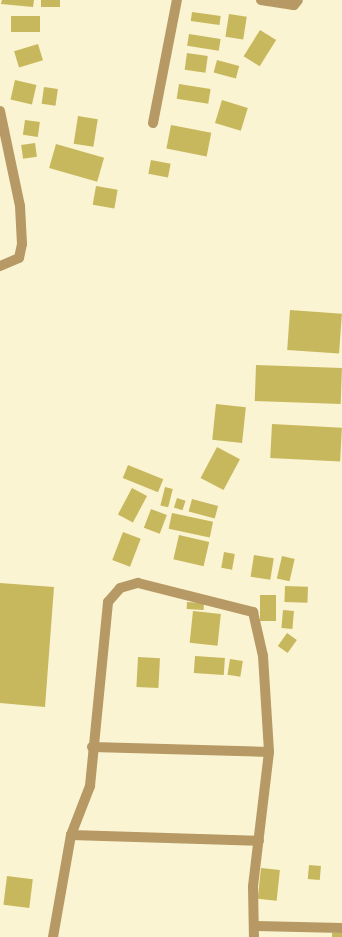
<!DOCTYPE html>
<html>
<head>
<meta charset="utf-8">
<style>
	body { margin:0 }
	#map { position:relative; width:342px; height:937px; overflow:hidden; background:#faf4d2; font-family:Mulish,sans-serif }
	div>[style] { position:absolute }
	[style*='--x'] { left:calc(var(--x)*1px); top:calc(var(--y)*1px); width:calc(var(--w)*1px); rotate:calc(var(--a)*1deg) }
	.building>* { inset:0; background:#c8b85d; transform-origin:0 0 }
	.minor>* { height:10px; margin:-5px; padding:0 5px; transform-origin:5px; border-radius:5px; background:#b69964 }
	span { translate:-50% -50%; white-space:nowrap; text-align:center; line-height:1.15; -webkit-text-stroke:4px #faf4d2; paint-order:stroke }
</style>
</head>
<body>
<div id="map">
	<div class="building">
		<i style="clip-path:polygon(2px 0,34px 0,33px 7px,1px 4px)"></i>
		<i style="left:41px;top:0;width:19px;height:7px"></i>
		<i style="left:192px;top:12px;width:29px;height:9px;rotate:8deg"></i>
		<i style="left:229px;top:14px;width:18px;height:23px;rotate:9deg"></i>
		<i style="left:11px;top:16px;width:29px;height:16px"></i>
		<i style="left:260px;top:30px;width:19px;height:31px;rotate:32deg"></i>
		<i style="left:189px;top:34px;width:32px;height:12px;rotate:9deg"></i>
		<i style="left:38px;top:44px;width:17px;height:25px;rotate:73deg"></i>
		<i style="left:187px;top:53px;width:21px;height:17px;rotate:8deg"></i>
		<i style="left:217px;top:60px;width:23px;height:13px;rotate:15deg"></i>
		<i style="left:15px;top:80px;width:22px;height:20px;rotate:13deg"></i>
		<i style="left:179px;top:84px;width:32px;height:15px;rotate:9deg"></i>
		<i style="left:44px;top:87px;width:14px;height:17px;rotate:8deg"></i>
		<i style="left:222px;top:100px;width:27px;height:24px;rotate:17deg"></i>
		<i style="left:78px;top:116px;width:20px;height:28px;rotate:9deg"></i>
		<i style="left:25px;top:120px;width:15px;height:15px;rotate:8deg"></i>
		<i style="left:171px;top:125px;width:41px;height:24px;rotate:11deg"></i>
		<i style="left:35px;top:143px;width:14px;height:14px;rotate:82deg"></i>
		<i style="left:56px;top:144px;width:50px;height:25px;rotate:16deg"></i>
		<i style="left:151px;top:160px;width:20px;height:14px;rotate:11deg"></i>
		<i style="left:96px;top:186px;width:22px;height:19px;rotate:10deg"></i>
		<i style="left:290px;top:310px;width:52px;height:40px;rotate:4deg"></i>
		<i style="left:256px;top:365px;width:86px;height:36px;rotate:2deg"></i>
		<i style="left:216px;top:404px;width:30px;height:36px;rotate:6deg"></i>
		<i style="left:272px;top:424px;width:70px;height:34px;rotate:3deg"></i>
		<i style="left:217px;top:447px;width:26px;height:35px;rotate:28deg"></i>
		<i style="left:128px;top:465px;width:38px;height:14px;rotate:22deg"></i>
		<i style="left:165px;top:487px;width:8px;height:19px;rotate:14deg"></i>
		<i style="left:132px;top:488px;width:17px;height:30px;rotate:28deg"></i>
		<i style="left:177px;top:498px;width:9px;height:10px;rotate:18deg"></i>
		<i style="left:192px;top:499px;width:27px;height:13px;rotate:15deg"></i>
		<i style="left:151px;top:509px;width:17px;height:20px;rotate:21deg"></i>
		<i style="left:172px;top:513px;width:42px;height:16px;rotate:12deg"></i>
		<i style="left:123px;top:532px;width:19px;height:30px;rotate:21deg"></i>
		<i style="left:179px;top:535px;width:31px;height:25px;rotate:13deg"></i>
		<i style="left:224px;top:552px;width:11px;height:16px;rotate:10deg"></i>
		<i style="left:254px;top:555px;width:20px;height:22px;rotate:9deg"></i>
		<i style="left:282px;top:556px;width:13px;height:23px;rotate:13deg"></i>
		<i style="clip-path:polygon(0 583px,54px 587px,45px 707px,0 703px)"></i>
		<i style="left:285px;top:586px;width:23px;height:16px;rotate:2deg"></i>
		<i style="left:260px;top:595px;width:16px;height:26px"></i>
		<i style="left:187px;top:602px;width:17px;height:7px;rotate:3deg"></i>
		<i style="left:283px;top:610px;width:11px;height:18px;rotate:5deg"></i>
		<i style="left:193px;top:611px;width:28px;height:32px;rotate:6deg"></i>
		<i style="left:287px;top:633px;width:12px;height:16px;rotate:35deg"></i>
		<i style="left:195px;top:656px;width:30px;height:17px;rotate:4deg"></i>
		<i style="left:138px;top:657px;width:22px;height:30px;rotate:3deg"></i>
		<i style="left:230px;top:659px;width:13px;height:16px;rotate:9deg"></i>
		<i style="left:309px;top:865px;width:12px;height:14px;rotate:5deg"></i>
		<i style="left:261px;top:868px;width:19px;height:31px;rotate:6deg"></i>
		<i style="left:7px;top:876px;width:26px;height:29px;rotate:7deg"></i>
		<i style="left:332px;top:933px;width:10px;height:4px"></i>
	</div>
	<div class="minor">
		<i style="--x:261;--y:0;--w:33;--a:9"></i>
		<i style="--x:294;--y:5;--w:6;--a:-51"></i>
		<i style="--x:0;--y:111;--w:97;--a:78.1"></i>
		<i style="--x:20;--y:206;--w:38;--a:87"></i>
		<i style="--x:22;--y:244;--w:14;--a:102"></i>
		<i style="--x:19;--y:258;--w:21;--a:157"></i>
		<i style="--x:153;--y:123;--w:125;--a:-79"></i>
		<i style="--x:92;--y:747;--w:177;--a:1.6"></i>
		<i style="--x:71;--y:835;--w:188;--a:1.8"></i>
		<i style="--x:256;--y:926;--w:86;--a:1.3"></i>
		<i style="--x:53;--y:937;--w:104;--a:-80"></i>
		<i style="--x:71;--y:835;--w:53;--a:-68.8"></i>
		<i style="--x:90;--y:786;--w:185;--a:-84.4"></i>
		<i style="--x:108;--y:602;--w:18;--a:-49"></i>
		<i style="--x:120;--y:588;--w:19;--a:-16"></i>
		<i style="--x:138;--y:583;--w:119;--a:14.2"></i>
		<i style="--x:253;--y:612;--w:45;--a:77.2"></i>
		<i style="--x:263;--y:656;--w:96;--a:86.4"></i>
		<i style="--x:269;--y:752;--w:136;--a:96.8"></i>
		<i style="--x:253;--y:887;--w:50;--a:88.9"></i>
	</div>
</div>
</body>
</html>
